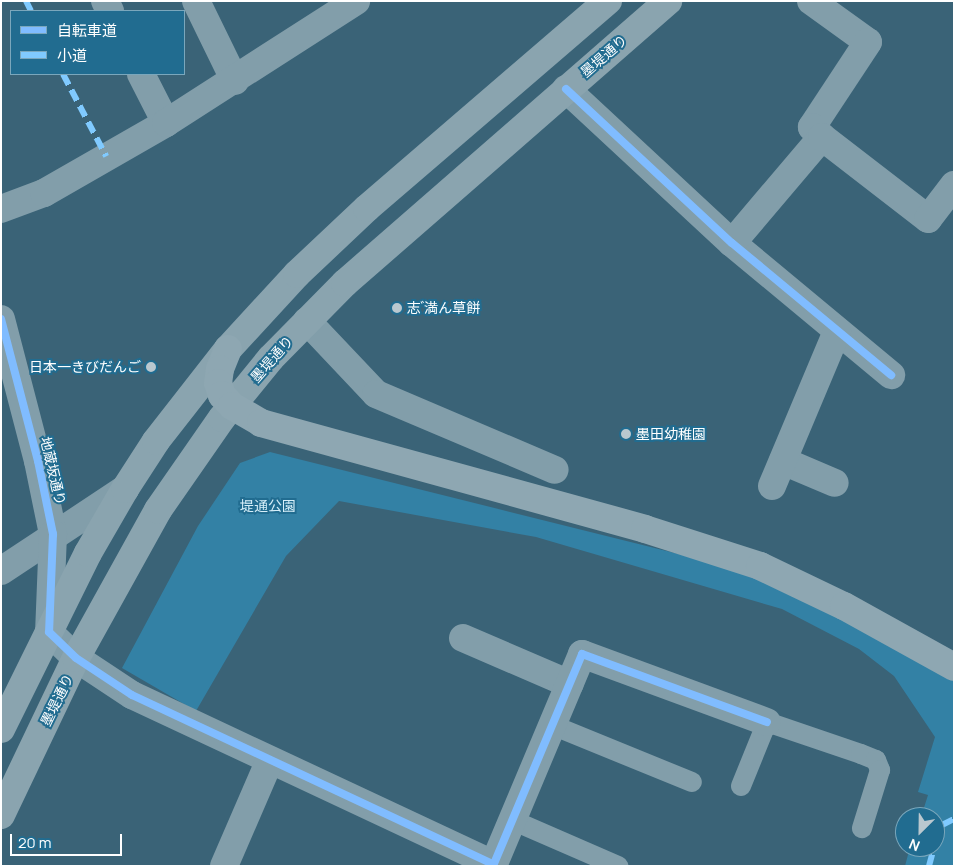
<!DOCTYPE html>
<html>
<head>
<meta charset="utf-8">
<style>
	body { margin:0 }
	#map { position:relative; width:955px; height:867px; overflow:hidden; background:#3a6377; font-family:Manrope,"Noto Sans JP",sans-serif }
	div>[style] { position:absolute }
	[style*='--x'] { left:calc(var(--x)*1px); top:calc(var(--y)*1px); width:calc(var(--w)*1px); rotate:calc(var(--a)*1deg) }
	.green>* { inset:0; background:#3381a5 }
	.service>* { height:20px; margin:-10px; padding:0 10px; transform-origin:10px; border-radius:10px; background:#829eaa }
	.minor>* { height:28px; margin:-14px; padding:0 14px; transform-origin:14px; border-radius:14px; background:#829eaa }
	.tertiary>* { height:28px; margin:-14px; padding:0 14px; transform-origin:14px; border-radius:14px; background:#829eaa }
	.secondary>* { height:28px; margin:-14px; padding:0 14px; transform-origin:14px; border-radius:14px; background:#8aa4af }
	.motorway>* { height:28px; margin:-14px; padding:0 14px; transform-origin:14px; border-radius:14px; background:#8ea7b2 }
	.quiet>* { height:6px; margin-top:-3px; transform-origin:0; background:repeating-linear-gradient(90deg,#80caff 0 12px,transparent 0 18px) }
	.cycleway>* { height:8px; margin:-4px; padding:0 4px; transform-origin:4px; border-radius:4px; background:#80bcff }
	.dots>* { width:14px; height:14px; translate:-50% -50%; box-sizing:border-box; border:2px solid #216c90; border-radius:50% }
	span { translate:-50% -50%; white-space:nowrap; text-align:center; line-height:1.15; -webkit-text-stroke:4px #216c90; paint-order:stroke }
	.street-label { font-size:14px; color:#fff }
	.poi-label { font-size:14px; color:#fff }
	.left { translate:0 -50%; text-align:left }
	.right { translate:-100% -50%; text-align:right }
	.park-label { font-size:14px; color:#d7eff9 }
	.frame { position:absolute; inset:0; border:2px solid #fff; pointer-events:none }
	.legend { position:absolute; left:10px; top:10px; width:175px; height:65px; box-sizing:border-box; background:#216c90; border:1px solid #7aa7bc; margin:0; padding:6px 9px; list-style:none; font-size:15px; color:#fff }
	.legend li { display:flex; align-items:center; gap:10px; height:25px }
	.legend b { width:25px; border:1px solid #7aa7bc }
	.north { position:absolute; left:895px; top:807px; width:50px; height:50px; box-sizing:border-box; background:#216c90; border:1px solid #7aa7bc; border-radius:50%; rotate:203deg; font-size:14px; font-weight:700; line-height:20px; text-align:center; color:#fff }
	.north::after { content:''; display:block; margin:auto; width:18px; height:22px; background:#bac8cf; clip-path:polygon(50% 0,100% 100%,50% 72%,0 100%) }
	.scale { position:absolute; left:10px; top:834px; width:112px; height:22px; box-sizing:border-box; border:2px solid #fff; border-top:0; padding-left:6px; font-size:15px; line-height:18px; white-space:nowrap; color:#fff; -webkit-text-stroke:4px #216c90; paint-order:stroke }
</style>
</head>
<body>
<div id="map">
	<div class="green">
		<i style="clip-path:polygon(270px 452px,763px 575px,954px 660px,954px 866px,905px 866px,910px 847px,935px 847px,935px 817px,921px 817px,928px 795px,918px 792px,935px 737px,894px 676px,859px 649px,782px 609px,536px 537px,339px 501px,286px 556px,196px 711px,122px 668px,198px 526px,240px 463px)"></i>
	</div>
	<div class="service">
		<i style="--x:552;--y:725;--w:151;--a:22.2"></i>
		<i style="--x:741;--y:786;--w:69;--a:-67.9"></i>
		<i style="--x:767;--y:722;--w:99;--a:18.8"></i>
		<i style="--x:861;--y:754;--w:16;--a:22"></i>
		<i style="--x:876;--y:760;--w:11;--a:68"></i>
		<i style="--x:880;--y:770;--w:61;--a:107.2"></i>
		<i style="--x:512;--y:820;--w:116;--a:23.5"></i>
	</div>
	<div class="minor">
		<i style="--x:105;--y:1;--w:11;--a:63"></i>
		<i style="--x:196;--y:1;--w:89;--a:64"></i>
		<i style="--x:811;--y:1;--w:70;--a:35.7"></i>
		<i style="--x:868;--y:42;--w:102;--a:123.4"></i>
		<i style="--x:812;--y:127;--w:14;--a:45"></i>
		<i style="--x:141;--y:74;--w:55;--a:63"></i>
		<i style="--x:566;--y:89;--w:226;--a:42.9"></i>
		<i style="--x:732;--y:243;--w:207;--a:39.7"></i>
		<i style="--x:1;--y:209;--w:46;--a:-20.4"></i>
		<i style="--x:44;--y:193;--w:141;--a:-29.8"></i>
		<i style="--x:166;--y:123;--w:226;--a:-32.7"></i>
		<i style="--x:732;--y:243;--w:139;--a:-49.7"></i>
		<i style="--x:822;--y:137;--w:134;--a:37.7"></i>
		<i style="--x:928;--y:219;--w:43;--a:-52.6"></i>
		<i style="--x:307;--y:321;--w:100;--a:46.6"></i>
		<i style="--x:376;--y:394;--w:194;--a:23"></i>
		<i style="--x:783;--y:461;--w:56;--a:22.9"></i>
		<i style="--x:772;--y:486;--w:168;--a:-67.2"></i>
		<i style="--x:1;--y:571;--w:149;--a:-33.5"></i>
		<i style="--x:49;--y:632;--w:37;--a:44"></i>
		<i style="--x:76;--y:658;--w:67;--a:33.5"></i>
		<i style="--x:132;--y:695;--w:399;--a:25.1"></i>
		<i style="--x:463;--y:638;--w:116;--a:23.3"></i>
		<i style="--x:224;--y:866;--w:113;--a:-66.6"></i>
		<i style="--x:493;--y:866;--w:230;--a:-67.2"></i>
		<i style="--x:582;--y:654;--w:197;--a:20.2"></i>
	</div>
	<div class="tertiary">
		<i style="--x:1;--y:319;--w:147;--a:75.4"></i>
		<i style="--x:38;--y:461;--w:75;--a:78.4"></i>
		<i style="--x:53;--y:534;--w:98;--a:92.3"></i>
	</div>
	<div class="secondary">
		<i style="--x:1;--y:729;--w:196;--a:-63.7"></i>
		<i style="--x:88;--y:553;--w:74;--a:-60"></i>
		<i style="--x:125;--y:489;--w:57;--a:-57.1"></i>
		<i style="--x:156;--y:441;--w:117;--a:-52"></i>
		<i style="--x:228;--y:349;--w:102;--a:-47.4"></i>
		<i style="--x:297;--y:274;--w:96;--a:-43.3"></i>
		<i style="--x:367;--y:208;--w:318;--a:-40.7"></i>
		<i style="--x:1;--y:815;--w:174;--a:-64.5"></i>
		<i style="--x:76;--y:658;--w:169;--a:-61"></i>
		<i style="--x:158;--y:510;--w:112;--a:-55.2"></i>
		<i style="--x:222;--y:418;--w:77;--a:-50.8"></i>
		<i style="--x:271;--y:358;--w:105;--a:-45.4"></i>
		<i style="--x:345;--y:283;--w:429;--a:-41.1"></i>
	</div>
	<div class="motorway">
		<i style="--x:228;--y:349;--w:22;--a:112"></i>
		<i style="--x:220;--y:369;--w:14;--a:98"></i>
		<i style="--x:218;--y:383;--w:13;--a:72"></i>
		<i style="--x:222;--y:395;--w:15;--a:48"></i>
		<i style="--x:232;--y:406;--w:34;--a:30"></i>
		<i style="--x:261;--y:423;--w:398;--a:15.4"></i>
		<i style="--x:645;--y:529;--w:121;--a:17.8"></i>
		<i style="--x:760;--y:566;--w:93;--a:25.5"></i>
		<i style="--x:844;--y:606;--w:126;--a:29"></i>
	</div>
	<div class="quiet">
		<i style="--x:26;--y:1;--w:11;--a:63"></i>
		<i style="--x:63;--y:74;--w:93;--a:62.3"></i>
		<i style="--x:935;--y:845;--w:21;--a:-71"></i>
		<i style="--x:942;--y:825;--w:13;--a:-27"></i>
		<i style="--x:929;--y:866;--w:20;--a:-75"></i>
	</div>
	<div class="cycleway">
		<i style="--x:566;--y:89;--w:226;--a:42.9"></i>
		<i style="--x:732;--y:243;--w:207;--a:39.7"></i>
		<i style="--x:1;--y:319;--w:147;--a:75.4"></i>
		<i style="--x:38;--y:461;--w:75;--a:78.4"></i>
		<i style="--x:53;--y:534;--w:98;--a:92.3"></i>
		<i style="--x:49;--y:632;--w:37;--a:44"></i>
		<i style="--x:76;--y:658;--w:67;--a:33.5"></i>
		<i style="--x:132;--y:695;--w:399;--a:25.1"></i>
		<i style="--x:493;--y:866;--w:230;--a:-67.2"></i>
		<i style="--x:582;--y:654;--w:197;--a:20.2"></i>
	</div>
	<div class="dots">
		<i style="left:397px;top:308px;background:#bac8cf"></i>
		<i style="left:151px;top:367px;background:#bac8cf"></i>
		<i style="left:626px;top:434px;background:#bac8cf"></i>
	</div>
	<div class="street-label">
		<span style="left:604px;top:56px;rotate:-41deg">墨堤通り</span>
		<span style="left:272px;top:359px;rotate:-49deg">墨堤通り</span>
		<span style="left:53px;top:471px;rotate:77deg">地蔵坂通り</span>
		<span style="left:57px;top:700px;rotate:-64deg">墨堤通り</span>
	</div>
	<div class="poi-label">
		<span class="left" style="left:407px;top:308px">志 ゙満ん草餅</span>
		<span class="right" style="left:141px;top:367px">日本一きびだんご</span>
		<span class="left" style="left:636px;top:434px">墨田幼稚園</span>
	</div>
	<div class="park-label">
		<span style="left:268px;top:506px">堤通公園</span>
	</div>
	<div class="frame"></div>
	<ul class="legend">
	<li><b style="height:6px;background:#80bcff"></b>自転車道</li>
	<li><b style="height:6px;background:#80caff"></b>小道</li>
	</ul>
	<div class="north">N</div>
	<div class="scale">20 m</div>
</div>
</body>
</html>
